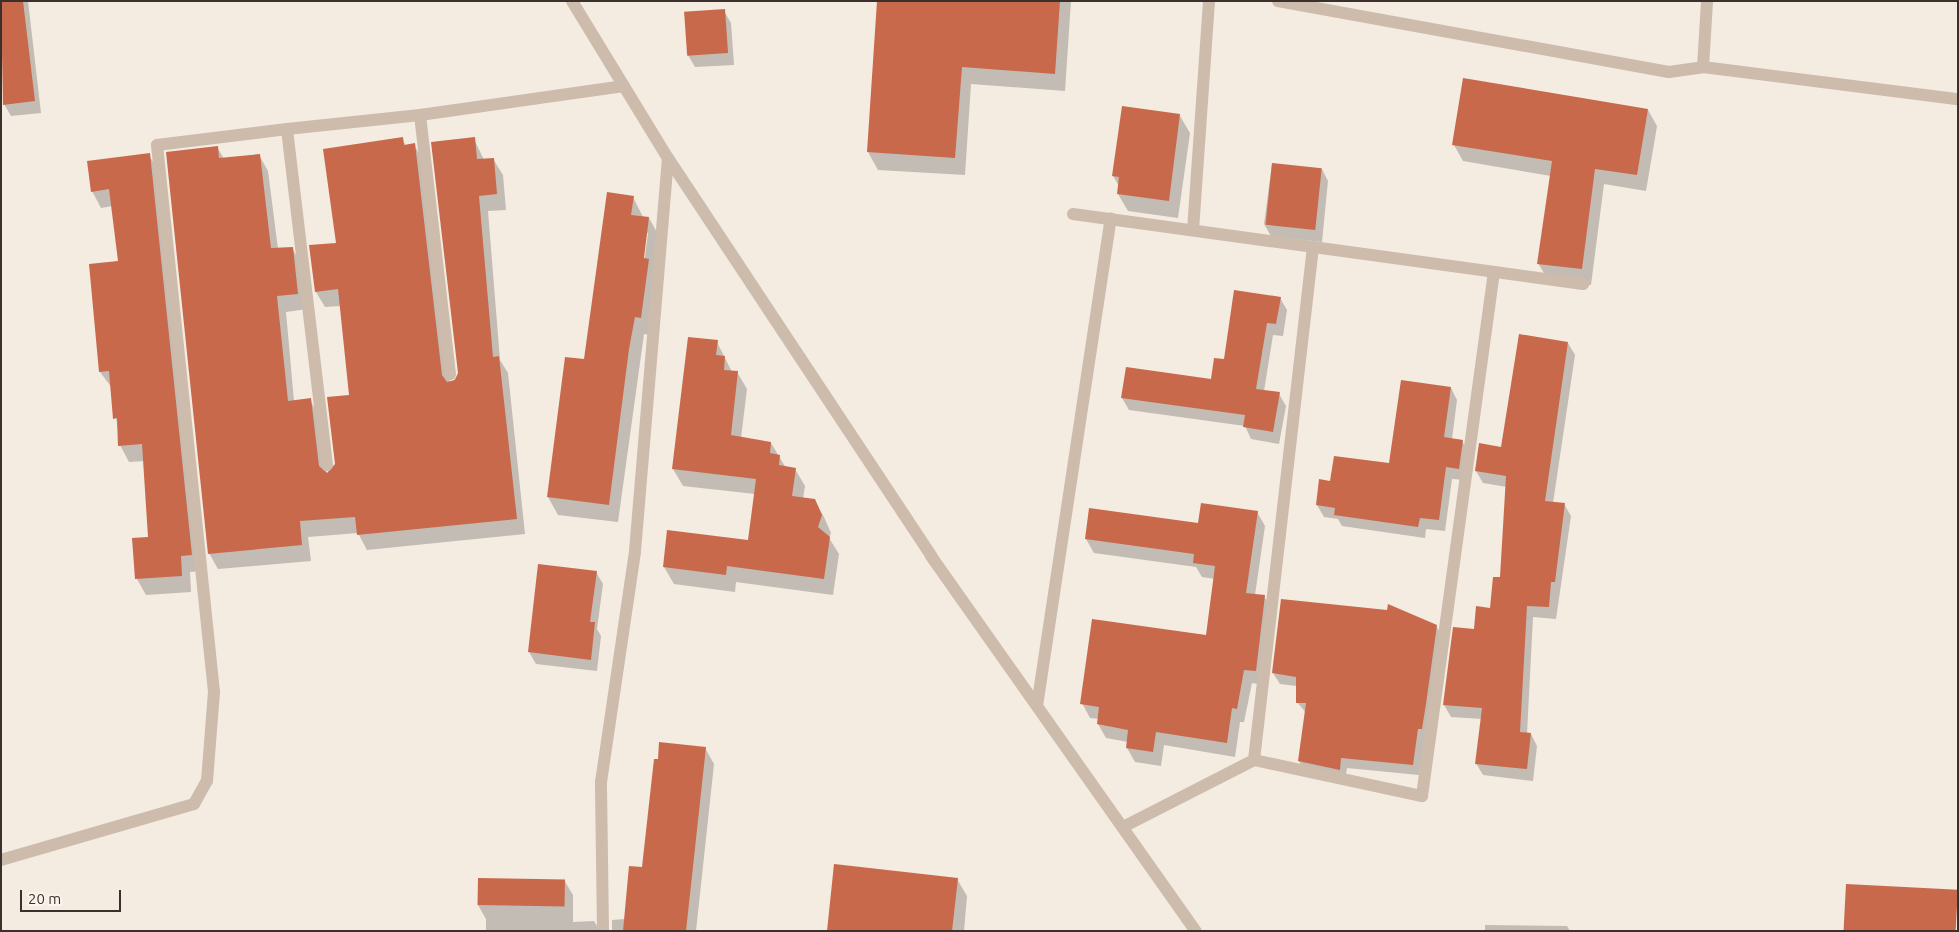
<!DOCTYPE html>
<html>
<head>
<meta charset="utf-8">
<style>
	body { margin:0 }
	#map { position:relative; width:1959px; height:932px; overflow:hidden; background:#f4ebe1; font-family:Ubuntu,sans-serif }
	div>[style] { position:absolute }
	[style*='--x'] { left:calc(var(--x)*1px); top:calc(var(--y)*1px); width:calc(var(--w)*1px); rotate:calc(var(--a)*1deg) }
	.shadow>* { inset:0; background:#0003 }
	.building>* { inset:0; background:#c8694b; transform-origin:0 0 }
	.minor>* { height:12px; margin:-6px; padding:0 6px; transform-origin:6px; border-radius:6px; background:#cdbbac }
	span { translate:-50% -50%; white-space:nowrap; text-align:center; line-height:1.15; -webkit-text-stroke:4px #fbf5ee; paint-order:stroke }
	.frame { position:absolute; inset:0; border:2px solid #3b302b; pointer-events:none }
	.scale { position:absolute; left:20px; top:890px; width:101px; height:22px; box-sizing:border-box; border:2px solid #3b302b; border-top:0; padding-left:6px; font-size:15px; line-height:18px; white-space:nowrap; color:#3b302b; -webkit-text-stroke:4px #fbf5ee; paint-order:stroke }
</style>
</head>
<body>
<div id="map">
	<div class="shadow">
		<i style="clip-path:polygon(1px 1px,28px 1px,41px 113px,11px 116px,4px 104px)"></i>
		<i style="clip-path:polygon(878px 1px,1071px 1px,1065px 91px,971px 84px,965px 175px,878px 170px,868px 152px)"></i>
		<i style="clip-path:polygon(724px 11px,731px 23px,734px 65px,695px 67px,688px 55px)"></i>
		<i style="clip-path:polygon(1648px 110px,1657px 126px,1646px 191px,1604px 184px,1591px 285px,1548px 280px,1538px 263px,1551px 176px,1463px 161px,1454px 145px)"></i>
		<i style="clip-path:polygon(1180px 116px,1190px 133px,1178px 218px,1128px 211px,1118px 194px,1119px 186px,1113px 176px)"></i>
		<i style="clip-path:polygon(402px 139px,406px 146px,414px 145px,424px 161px,450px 385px,459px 373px,474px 139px,484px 160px,493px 159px,503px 175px,506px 210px,488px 211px,500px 360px,508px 373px,525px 534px,367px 550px,358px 533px,308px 537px,311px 561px,218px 569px,209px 553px,217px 147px,224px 159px,259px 155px,268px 171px,278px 249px,292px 248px,301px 264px,307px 309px,286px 312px,294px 401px,310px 400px,319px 416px,327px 476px,336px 464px,350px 396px,341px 306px,325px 307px,316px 292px,337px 244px)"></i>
		<i style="clip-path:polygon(149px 155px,158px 171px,200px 571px,190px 572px,191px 592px,146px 595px,137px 579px,149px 538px,144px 461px,129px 462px,120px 445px,112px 388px,100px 372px,91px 265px,120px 263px,113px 206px,101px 208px,92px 191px)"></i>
		<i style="clip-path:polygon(1272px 164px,1322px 169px,1328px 181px,1322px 242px,1271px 236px,1264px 224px)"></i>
		<i style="clip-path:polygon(evenodd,633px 197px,643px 217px,649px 218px,659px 236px,651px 335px,644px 334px,618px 522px,558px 515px,548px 497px,633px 197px,646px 233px,648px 233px,644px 264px,641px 264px,646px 233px)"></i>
		<i style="clip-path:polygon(1280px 298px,1287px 310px,1283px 336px,1273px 335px,1264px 391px,1279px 394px,1286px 406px,1279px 444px,1251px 439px,1245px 426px,1129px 410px,1122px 398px,1212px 380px)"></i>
		<i style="clip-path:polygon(717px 342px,732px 372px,737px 372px,747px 389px,741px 438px,771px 443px,786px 468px,795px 469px,805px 486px,803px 499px,814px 500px,824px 517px,831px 533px,829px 538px,839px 554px,833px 595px,736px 582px,735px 592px,674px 584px,664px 567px,669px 532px,749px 541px,755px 494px,683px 486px,673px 469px)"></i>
		<i style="clip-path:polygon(1568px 343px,1575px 355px,1553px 503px,1564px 504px,1571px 516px,1556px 619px,1533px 617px,1527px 734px,1531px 734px,1537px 746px,1533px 781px,1483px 775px,1476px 763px,1482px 719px,1451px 717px,1444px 705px,1455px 628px,1475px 630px,1491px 609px,1501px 579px,1507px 487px,1483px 483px,1476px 471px,1502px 448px)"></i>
		<i style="clip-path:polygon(1451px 388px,1457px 400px,1452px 439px,1462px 441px,1469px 453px,1465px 480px,1452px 479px,1445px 531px,1426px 529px,1425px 538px,1342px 526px,1338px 519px,1324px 517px,1317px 505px,1331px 482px,1390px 465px)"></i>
		<i style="clip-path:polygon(1257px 512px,1265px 526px,1255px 595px,1264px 596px,1272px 610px,1264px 685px,1252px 683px,1244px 722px,1240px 722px,1235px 757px,1164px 745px,1161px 766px,1135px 762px,1127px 748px,1128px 742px,1106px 738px,1098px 724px,1099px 719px,1090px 718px,1082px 703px,1207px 637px,1215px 579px,1202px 577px,1196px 567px,1094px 553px,1086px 539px,1199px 524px)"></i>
		<i style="clip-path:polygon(596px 572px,603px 584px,597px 629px,601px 636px,597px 671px,536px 664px,529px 652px)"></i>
		<i style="clip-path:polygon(1436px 626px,1443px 637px,1419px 775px,1347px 768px,1345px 780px,1305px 772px,1299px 761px,1306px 713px,1297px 702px,1297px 686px,1280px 684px,1273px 673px)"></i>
		<i style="clip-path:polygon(705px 748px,714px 764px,696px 931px,612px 931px,612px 920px,625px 919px,643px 869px)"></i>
		<i style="clip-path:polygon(957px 879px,967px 896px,964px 931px,828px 931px)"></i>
		<i style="clip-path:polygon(564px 880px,573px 895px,573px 922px,594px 921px,600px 931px,486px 931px,486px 919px,478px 905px)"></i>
		<i style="clip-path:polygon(1485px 925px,1567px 926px,1570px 931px,1485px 931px)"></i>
	</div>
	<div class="building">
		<i style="clip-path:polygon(1px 1px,23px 1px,35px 101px,3px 105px)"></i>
		<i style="clip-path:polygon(877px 1px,1060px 1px,1055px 74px,962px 67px,955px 158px,867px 152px)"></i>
		<i style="left:725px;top:9px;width:44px;height:41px;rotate:86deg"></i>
		<i style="clip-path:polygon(1463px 78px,1648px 109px,1637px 175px,1595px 169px,1582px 269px,1537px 264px,1552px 161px,1452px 145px)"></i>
		<i style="clip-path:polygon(1122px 106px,1180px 114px,1169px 201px,1117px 194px,1119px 177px,1112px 176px)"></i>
		<i style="clip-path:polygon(403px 137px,404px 145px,415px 143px,442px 375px,447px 382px,455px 380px,458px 373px,431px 142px,475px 137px,477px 159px,494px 158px,497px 194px,479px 196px,493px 357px,499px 356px,517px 519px,357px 535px,355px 517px,300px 521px,302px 545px,208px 554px,166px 152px,218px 146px,219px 158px,260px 154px,271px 248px,293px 247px,298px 294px,277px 296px,288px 401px,311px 398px,319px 466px,327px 473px,335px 464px,327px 397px,349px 395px,338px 289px,315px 292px,309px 245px,336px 243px,323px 149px)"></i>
		<i style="clip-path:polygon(150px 153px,192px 555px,181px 556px,182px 576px,135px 579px,132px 538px,148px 537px,142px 444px,118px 446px,117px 418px,113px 419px,109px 371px,99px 372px,89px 264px,118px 261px,109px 189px,91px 192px,87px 161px)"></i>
		<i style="left:1272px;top:163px;width:50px;height:62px;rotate:6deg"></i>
		<i style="clip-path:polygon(607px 192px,634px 196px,631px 215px,649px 217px,644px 258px,649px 259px,641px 318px,635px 317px,629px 349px,609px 505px,547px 497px,565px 357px,584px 359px)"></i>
		<i style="clip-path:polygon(1234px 290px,1281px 297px,1276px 324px,1267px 323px,1256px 389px,1280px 392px,1273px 432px,1243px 427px,1245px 415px,1121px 398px,1126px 367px,1211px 379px,1214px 358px,1224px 359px)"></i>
		<i style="clip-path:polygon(1519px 334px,1568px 342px,1545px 501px,1565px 503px,1555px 582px,1551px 582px,1549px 607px,1527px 606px,1520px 732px,1531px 733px,1527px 769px,1475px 764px,1482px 708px,1443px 705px,1453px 627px,1474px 629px,1476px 606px,1490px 608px,1493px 577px,1500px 577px,1506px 476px,1475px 471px,1479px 443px,1501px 447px)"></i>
		<i style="clip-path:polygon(688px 337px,718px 340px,716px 355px,725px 356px,724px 370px,738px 371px,731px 435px,771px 442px,770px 453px,780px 455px,779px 465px,796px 468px,792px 496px,815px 499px,822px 515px,818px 527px,830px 537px,824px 579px,727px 566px,726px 575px,663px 567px,667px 530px,748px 540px,756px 479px,672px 469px)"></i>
		<i style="clip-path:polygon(1401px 380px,1451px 387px,1444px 437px,1463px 440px,1459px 469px,1446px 467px,1439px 520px,1420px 518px,1418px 527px,1334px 515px,1335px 508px,1316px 505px,1319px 479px,1330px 481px,1334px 456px,1389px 463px)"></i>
		<i style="clip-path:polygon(1201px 503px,1258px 511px,1246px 593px,1265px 595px,1256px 671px,1244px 670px,1237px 709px,1232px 708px,1227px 743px,1156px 732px,1153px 752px,1126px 748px,1128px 730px,1097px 724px,1099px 707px,1080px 704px,1092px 619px,1206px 635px,1215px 566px,1193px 563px,1194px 554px,1085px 539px,1089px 508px,1198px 523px)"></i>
		<i style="clip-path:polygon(538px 564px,597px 571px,590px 622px,595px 622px,591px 660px,528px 652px)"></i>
		<i style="clip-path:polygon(1281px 599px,1387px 610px,1388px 604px,1437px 625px,1426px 704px,1422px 729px,1418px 729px,1413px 765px,1341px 758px,1340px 770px,1298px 761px,1306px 703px,1296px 703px,1296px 677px,1272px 673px)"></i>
		<i style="clip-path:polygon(659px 742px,706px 747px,686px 931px,623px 931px,629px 866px,642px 867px,654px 759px,658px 759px)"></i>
		<i style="clip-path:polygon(834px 864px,958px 878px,952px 931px,827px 931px)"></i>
		<i style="left:478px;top:878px;width:87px;height:27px;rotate:1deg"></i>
		<i style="left:1846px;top:884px;width:112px;height:47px;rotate:3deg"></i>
	</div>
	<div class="minor">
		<i style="--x:572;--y:1;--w:184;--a:58.6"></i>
		<i style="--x:668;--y:158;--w:477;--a:56.5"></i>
		<i style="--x:931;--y:556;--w:459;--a:54.8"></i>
		<i style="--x:1278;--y:1;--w:397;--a:10.3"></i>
		<i style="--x:1669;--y:72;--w:34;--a:-8"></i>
		<i style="--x:1703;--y:67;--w:257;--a:7.2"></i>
		<i style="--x:1703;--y:67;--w:66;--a:-86.5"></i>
		<i style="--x:420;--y:115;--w:261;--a:83.4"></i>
		<i style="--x:1073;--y:214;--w:515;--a:7.82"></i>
		<i style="--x:1193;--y:230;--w:230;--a:-86"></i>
		<i style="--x:327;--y:465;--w:338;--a:-96.8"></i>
		<i style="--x:287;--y:129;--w:134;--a:-6"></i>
		<i style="--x:420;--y:115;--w:206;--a:-8.1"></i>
		<i style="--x:1037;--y:706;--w:493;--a:-81.4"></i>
		<i style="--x:1254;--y:760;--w:516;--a:-83.44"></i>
		<i style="--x:1123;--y:827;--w:147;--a:-27.1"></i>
		<i style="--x:1254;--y:760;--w:172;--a:12.1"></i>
		<i style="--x:1422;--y:796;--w:529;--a:-82.18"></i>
		<i style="--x:1;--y:860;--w:201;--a:-16.2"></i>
		<i style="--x:194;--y:804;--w:26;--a:-61"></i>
		<i style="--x:207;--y:781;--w:89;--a:-85.5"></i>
		<i style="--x:214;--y:692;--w:550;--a:-95.95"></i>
		<i style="--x:157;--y:145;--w:131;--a:-7"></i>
		<i style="--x:603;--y:931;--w:149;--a:-90.8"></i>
		<i style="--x:601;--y:782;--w:233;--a:-81.6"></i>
		<i style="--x:635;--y:551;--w:394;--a:-85.2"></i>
	</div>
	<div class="frame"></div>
	<div class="scale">20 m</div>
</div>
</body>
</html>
